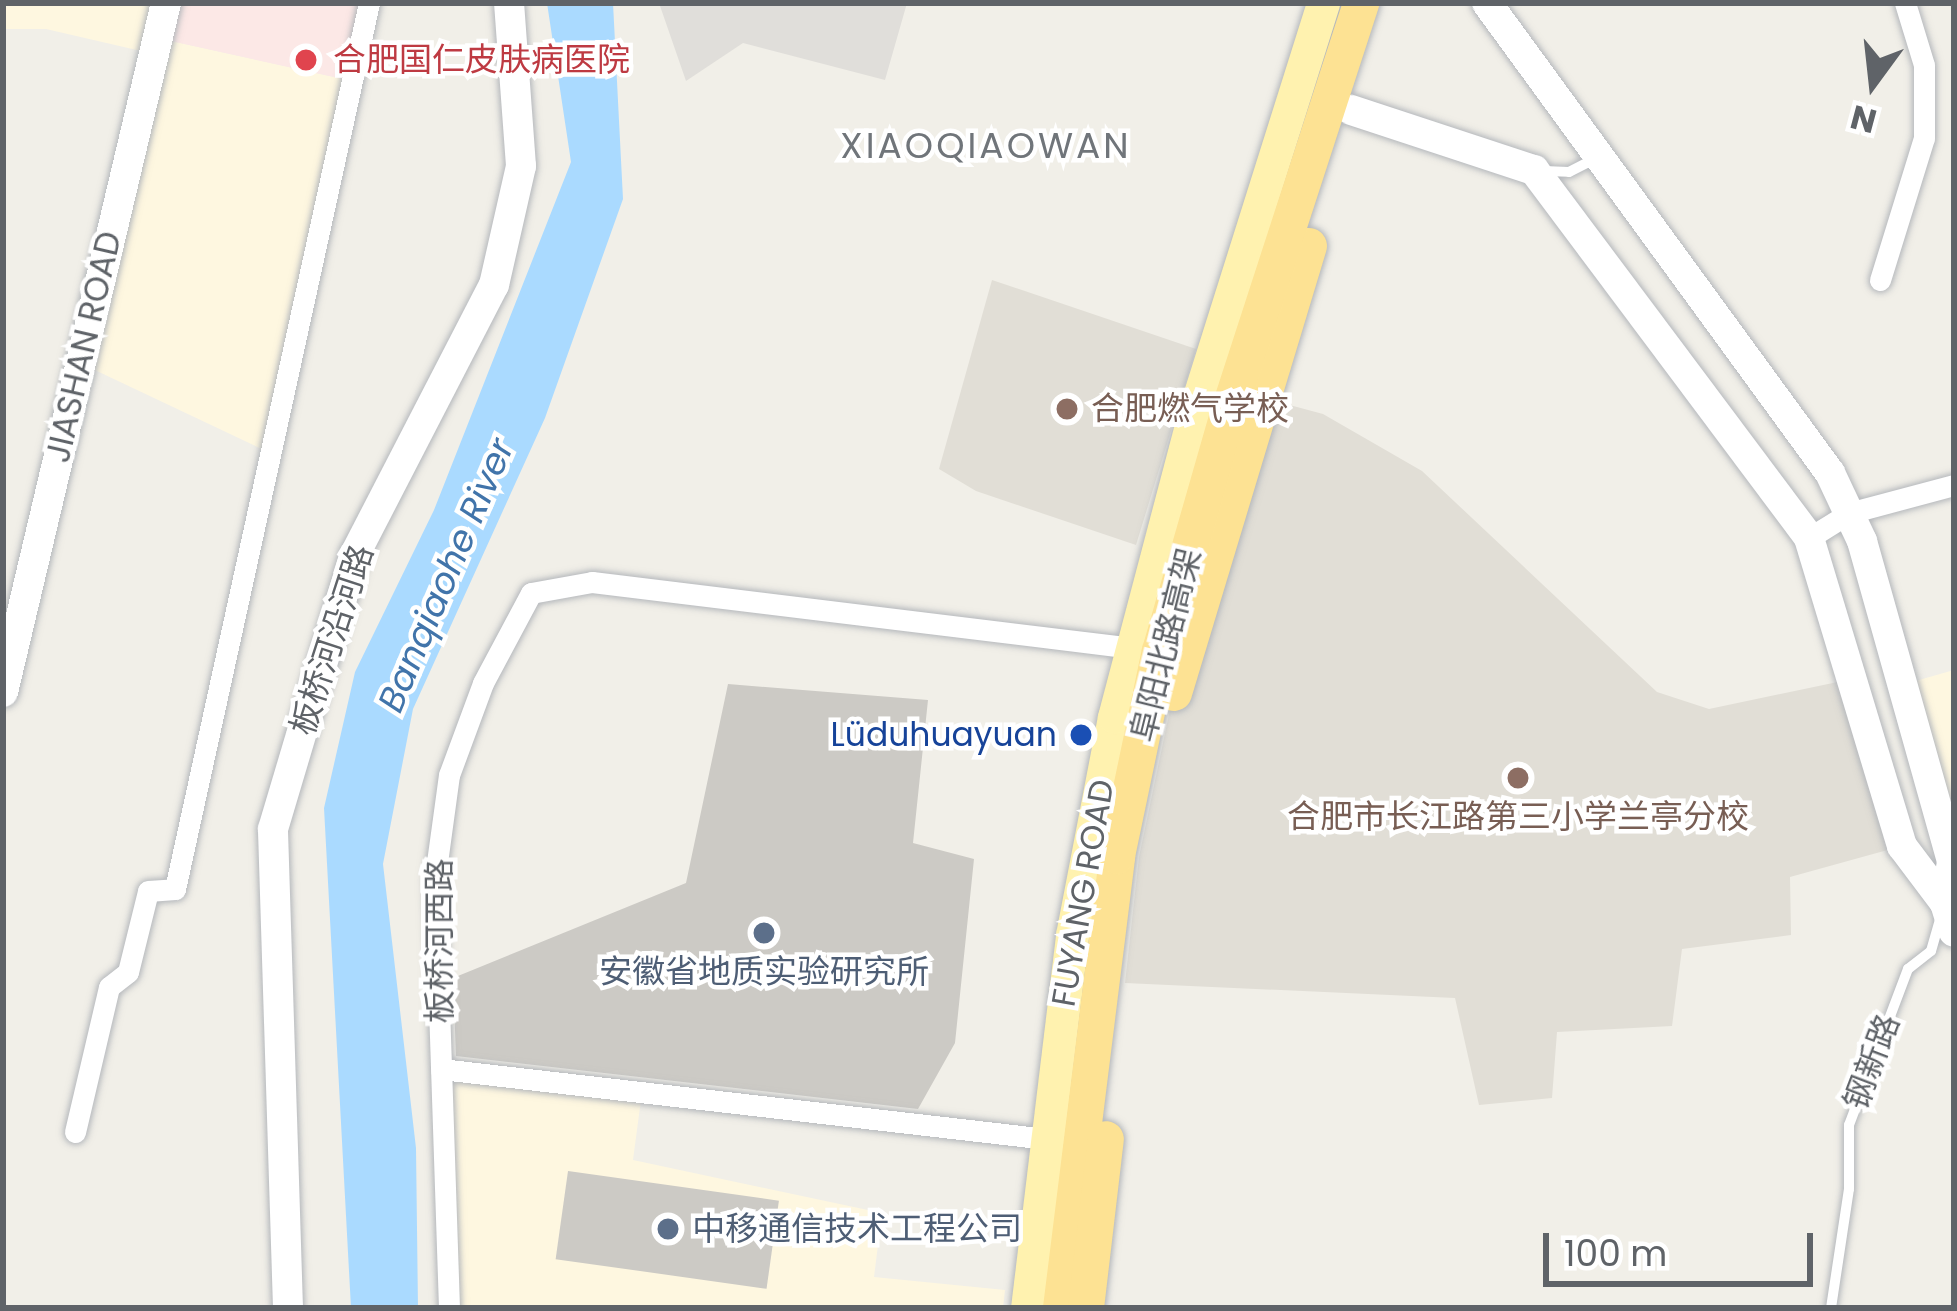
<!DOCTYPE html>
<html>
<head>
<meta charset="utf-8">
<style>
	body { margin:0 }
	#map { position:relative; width:1957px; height:1311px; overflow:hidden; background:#f1efe8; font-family:Poppins,"Noto Sans SC",sans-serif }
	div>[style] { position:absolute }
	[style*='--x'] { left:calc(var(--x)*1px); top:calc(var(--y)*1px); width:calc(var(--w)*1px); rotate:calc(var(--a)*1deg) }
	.commercial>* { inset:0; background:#fef7e0 }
	.industrial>* { inset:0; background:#e0deda }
	.education>* { inset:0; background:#e1ded6 }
	.medical>* { inset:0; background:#fce8e6 }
	.water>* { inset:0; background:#aadaff }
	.building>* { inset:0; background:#cccac5; transform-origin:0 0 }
	.roads { filter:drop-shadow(0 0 3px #b5b8bc) drop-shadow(0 0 3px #b5b8bc) }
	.lane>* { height:10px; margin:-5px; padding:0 5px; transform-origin:5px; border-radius:5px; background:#fff }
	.street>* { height:21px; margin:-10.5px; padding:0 10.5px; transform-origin:10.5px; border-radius:10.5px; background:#fff }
	.secondary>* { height:30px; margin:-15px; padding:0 15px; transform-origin:15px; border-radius:15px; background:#fff }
	.primary>* { height:33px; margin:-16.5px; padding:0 16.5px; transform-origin:16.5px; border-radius:16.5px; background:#fff2af }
	.highway>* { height:36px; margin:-18px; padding:0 18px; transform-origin:18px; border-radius:18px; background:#fde293 }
	.dots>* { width:33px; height:33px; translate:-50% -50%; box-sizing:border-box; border:6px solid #fff; border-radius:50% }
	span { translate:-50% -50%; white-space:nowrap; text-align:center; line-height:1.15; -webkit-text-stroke:9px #fff; paint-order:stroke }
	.health-label { font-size:33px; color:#be3a42 }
	.left { translate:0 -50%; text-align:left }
	.street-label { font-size:33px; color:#5f6368 }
	.education-label { font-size:33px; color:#785e54 }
	.transit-label { font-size:33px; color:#164399 }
	.right { translate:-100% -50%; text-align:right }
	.service-label { font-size:33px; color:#4e5e75 }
	.neighbourhood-label { font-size:36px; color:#70757a; letter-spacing:3px }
	.water-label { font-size:36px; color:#4174aa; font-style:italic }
	.frame { position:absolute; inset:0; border:6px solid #5f6368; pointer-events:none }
	.north { position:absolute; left:1813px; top:24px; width:120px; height:120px; -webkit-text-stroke:9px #fff; paint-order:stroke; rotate:195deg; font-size:33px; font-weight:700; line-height:48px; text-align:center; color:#5f6368 }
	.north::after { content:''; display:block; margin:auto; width:42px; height:54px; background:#5f6368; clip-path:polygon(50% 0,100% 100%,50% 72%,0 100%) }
	.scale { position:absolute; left:1543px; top:1233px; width:270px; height:54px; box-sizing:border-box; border:6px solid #5f6368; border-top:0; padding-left:15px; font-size:36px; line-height:42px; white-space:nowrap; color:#5f6368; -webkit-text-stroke:9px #fff; paint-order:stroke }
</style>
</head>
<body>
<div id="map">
	<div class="commercial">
		<i style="clip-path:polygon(3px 3px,166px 3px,158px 38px,352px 81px,270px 453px,80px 363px,154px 54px,46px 29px,3px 29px)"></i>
		<i style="clip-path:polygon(1954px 670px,1954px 829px,1912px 682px)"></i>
		<i style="clip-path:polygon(441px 1069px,642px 1092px,633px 1160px,882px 1213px,874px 1277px,1005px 1290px,1003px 1308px,457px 1308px)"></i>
	</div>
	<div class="industrial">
		<i style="clip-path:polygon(659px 3px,907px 3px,885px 80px,743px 43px,686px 81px)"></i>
	</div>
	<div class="education">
		<i style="clip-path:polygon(992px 280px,1196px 349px,1136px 545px,976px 491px,939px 469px)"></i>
		<i style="clip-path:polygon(1263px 398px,1323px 414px,1422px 471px,1657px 692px,1709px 709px,1852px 679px,1902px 846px,1790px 877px,1791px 935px,1682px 949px,1672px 1026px,1557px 1032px,1552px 1098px,1479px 1105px,1455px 998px,1125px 983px,1139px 857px,1172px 700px)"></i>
	</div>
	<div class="medical">
		<i style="clip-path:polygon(166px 3px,361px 3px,352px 81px,157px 38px)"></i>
	</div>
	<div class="water">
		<i style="clip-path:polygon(547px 3px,613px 3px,623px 199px,545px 418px,413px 709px,383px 864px,416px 1148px,418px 1308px,351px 1308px,324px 808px,355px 672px,434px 510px,571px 162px)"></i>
	</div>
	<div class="building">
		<i style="clip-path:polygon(728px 684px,928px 700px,913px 843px,974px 859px,955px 1043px,918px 1109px,456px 1056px,453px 978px,686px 883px)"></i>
		<i style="left:568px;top:1171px;width:213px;height:89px;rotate:8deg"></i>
	</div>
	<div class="roads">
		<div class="lane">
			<i style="--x:1544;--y:171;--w:25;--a:2"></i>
			<i style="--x:1569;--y:172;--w:28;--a:-27"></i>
			<i style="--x:1831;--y:1308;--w:120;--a:-81.4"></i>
			<i style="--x:1849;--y:1189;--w:64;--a:-90"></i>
			<i style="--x:1849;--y:1125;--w:167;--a:-69.3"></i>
			<i style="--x:1908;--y:969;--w:29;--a:-38"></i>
			<i style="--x:1931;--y:951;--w:35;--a:-74"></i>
		</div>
		<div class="street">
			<i style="--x:1880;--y:280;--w:149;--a:-72.8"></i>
			<i style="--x:1924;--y:138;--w:73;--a:-90"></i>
			<i style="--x:1924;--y:65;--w:65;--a:-107"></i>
			<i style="--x:1809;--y:538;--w:47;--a:-32"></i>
			<i style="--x:1849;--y:513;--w:109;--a:-14.9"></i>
			<i style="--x:441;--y:1069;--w:610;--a:6.59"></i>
			<i style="--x:75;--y:1132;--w:149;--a:-76.8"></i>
			<i style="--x:109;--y:987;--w:24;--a:-38"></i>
			<i style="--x:128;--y:972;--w:83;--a:-76.1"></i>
			<i style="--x:148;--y:891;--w:27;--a:-4"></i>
			<i style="--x:175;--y:889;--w:907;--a:-77.65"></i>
			<i style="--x:449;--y:1308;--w:431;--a:-91.9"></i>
			<i style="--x:435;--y:877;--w:103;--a:-82.2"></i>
			<i style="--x:449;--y:775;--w:98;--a:-69.7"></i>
			<i style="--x:483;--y:683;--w:102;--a:-61.9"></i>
			<i style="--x:531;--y:593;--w:62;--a:-10.2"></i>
			<i style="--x:592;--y:582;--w:545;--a:6.96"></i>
		</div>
		<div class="secondary">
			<i style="--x:1487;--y:3;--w:582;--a:53.88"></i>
			<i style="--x:1830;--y:473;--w:75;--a:64.8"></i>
			<i style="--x:1862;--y:541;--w:333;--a:74.3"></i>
			<i style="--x:1952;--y:862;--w:42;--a:99.7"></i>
			<i style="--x:1351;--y:110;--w:193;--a:18.2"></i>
			<i style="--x:1534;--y:170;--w:459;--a:53.2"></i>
			<i style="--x:1809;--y:538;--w:322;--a:73.2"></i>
			<i style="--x:1902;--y:846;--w:71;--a:53"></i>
			<i style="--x:1945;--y:903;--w:30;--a:73"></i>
			<i style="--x:3;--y:692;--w:708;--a:-76.69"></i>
			<i style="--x:288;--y:1308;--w:479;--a:-91.8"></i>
			<i style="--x:273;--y:829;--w:287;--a:-73.4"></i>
			<i style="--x:355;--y:554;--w:303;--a:-62.7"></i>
			<i style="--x:494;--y:285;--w:122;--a:-77.2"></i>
			<i style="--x:521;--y:166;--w:163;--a:-94.2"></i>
		</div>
		<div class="primary">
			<i style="--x:1027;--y:1308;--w:376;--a:-83.1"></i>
			<i style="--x:1072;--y:935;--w:222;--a:-79.1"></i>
			<i style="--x:1114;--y:717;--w:325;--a:-75.2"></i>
			<i style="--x:1197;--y:403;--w:419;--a:-72.5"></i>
		</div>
		<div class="highway">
			<i style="--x:1174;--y:693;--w:467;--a:-73.2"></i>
			<i style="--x:1061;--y:1308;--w:455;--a:-82.9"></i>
			<i style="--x:1117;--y:856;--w:209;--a:-78.2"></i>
			<i style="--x:1160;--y:651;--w:257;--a:-74"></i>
			<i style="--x:1231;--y:404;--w:422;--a:-72"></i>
			<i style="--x:1086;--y:1308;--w:170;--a:-83.3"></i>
		</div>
	</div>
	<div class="dots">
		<i style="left:306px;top:60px;background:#e0444e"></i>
		<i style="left:1067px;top:409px;background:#8d6e63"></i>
		<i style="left:1081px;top:735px;background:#1a4fb4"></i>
		<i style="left:1518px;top:778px;background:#8d6e63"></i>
		<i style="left:764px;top:933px;background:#5c6f8a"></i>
		<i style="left:668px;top:1229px;background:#5c6f8a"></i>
	</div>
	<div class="health-label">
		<span class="left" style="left:333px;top:60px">合肥国仁皮肤病医院</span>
	</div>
	<div class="street-label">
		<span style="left:84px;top:347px;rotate:-77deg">JIASHAN ROAD</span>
		<span style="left:332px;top:640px;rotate:-72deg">板桥河沿河路</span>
		<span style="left:1166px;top:645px;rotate:-76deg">阜阳北路高架</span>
		<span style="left:1083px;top:893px;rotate:-80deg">FUYANG ROAD</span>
		<span style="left:440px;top:941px;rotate:-90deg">板桥河西路</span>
		<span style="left:1872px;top:1062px;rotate:-69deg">钢新路</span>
	</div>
	<div class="education-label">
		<span class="left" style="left:1091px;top:409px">合肥燃气学校</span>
		<span style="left:1518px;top:817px">合肥市长江路第三小学兰亭分校</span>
	</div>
	<div class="transit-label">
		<span class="right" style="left:1057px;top:735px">Lüduhuayuan</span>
	</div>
	<div class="service-label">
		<span style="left:764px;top:972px">安徽省地质实验研究所</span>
		<span class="left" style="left:692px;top:1229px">中移通信技术工程公司</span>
	</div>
	<div class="neighbourhood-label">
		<span style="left:986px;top:146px">XIAOQIAOWAN</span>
	</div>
	<div class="water-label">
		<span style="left:446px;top:575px;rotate:-67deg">Banqiaohe River</span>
	</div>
	<div class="frame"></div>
	<div class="north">N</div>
	<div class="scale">100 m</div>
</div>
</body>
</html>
